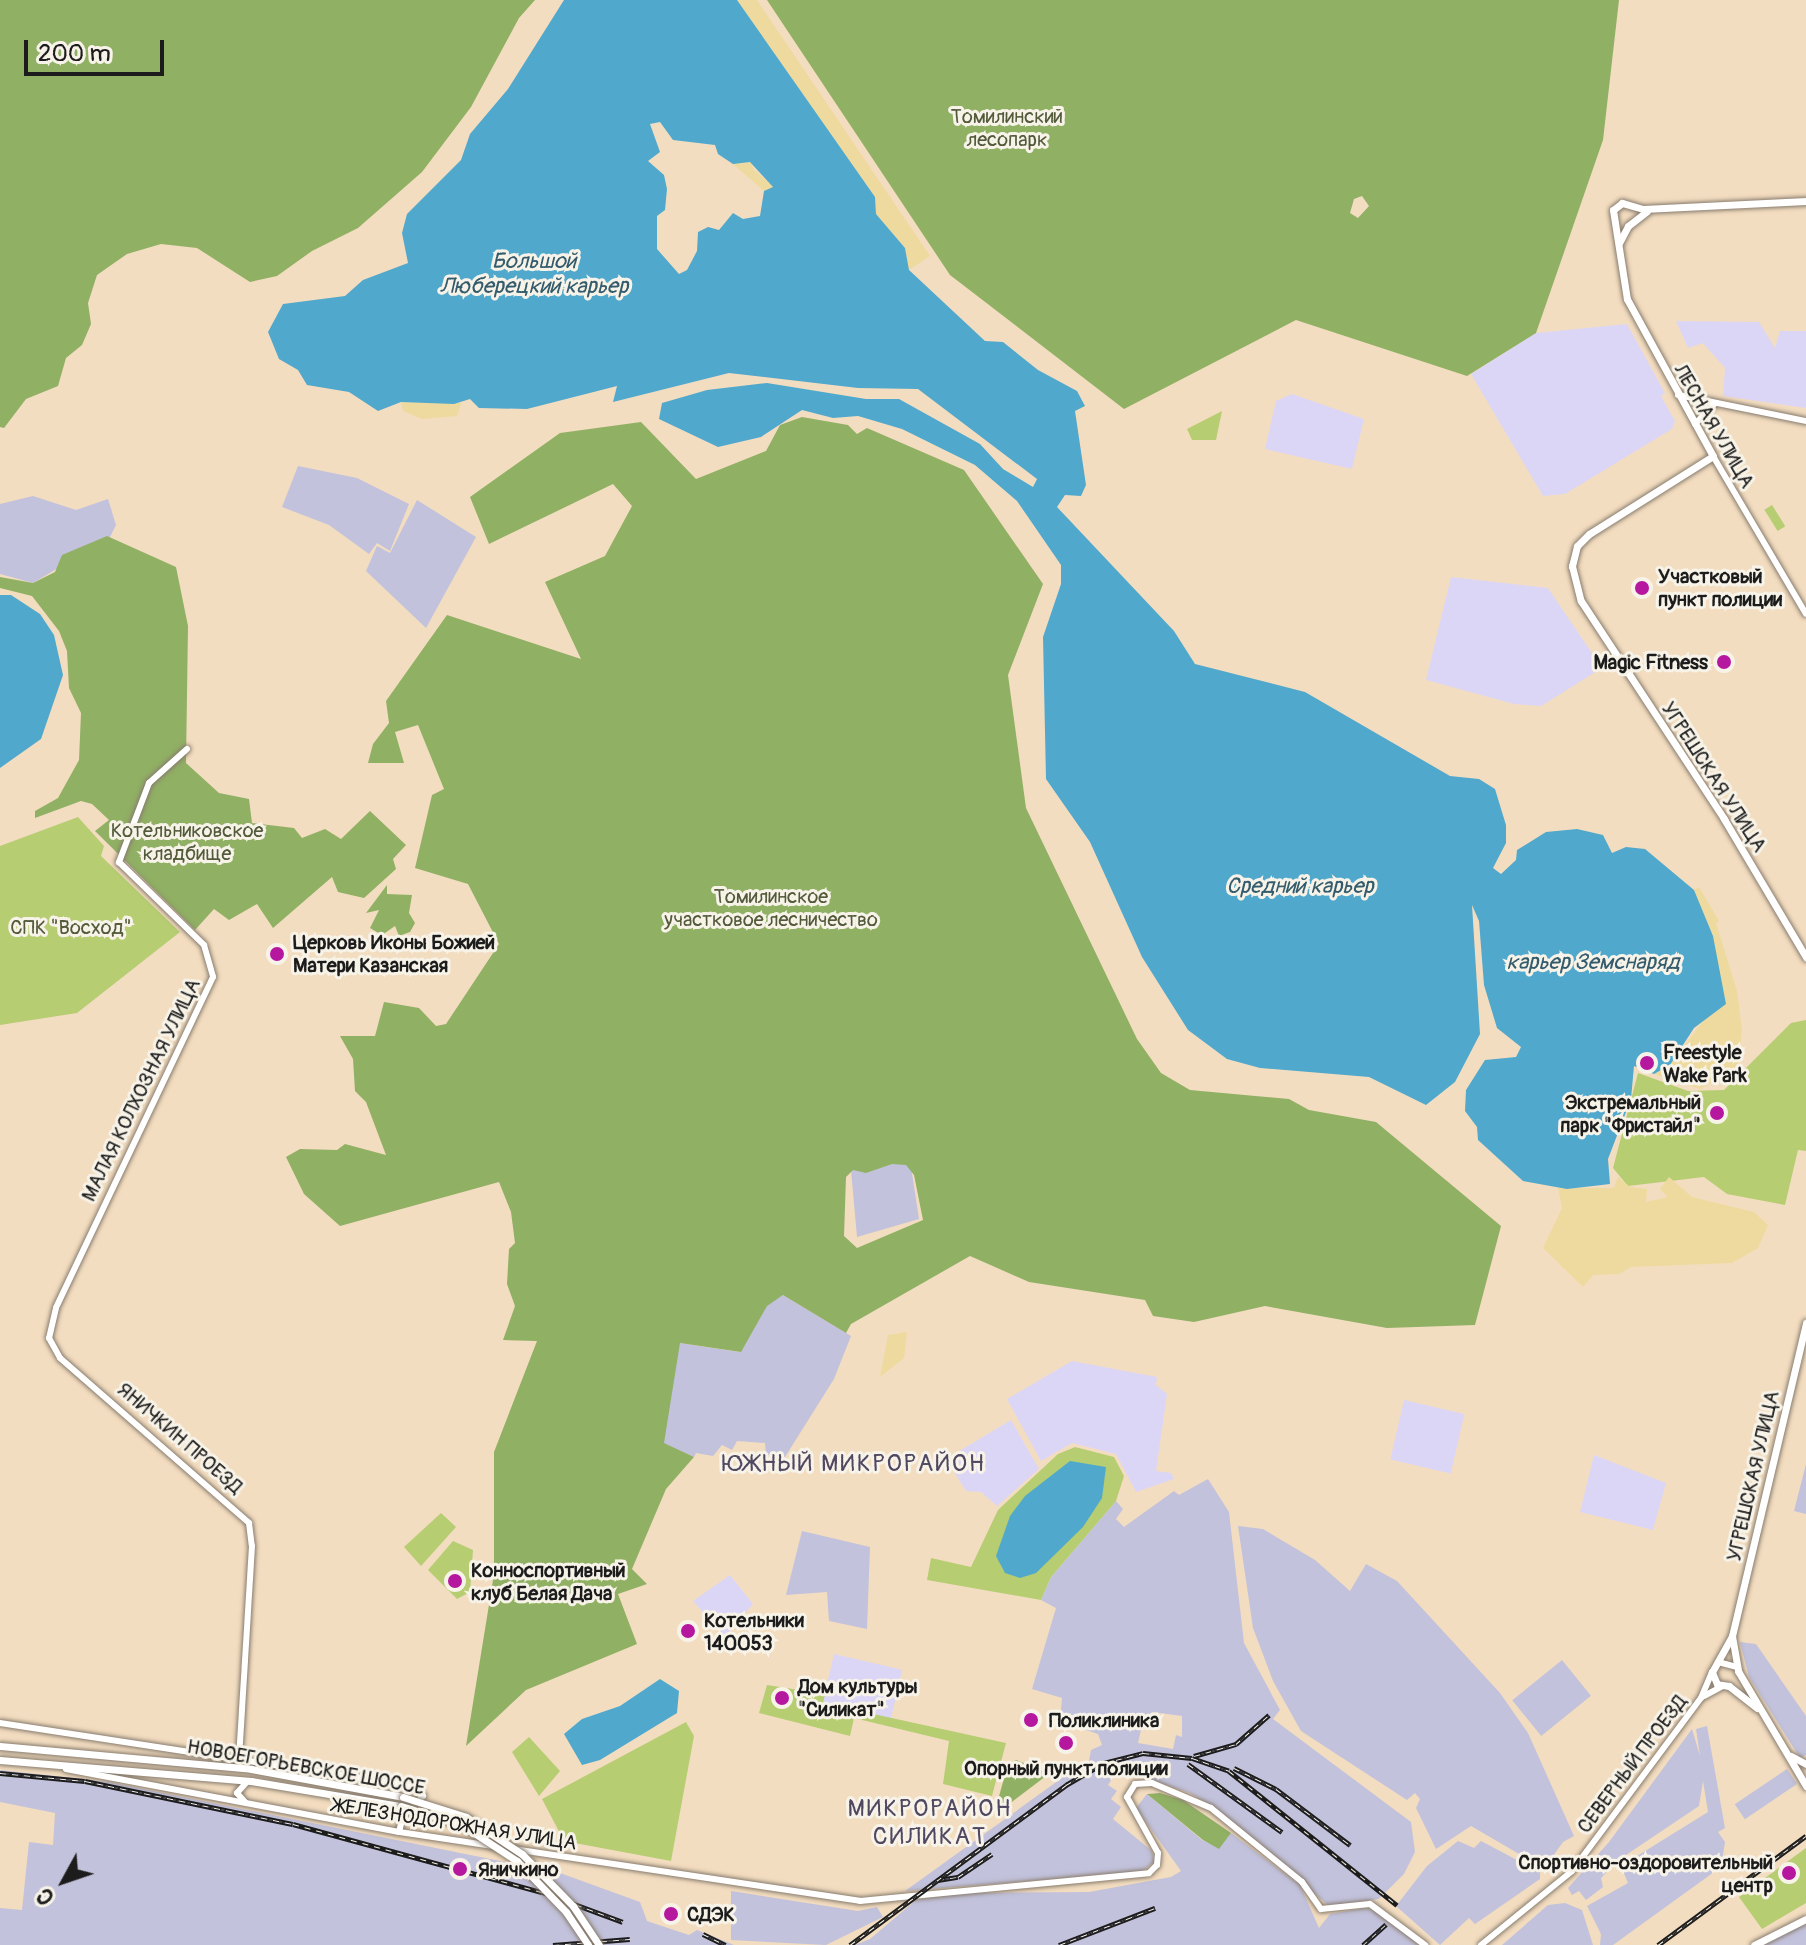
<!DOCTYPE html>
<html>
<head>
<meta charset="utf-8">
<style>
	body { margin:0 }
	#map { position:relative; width:1806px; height:1945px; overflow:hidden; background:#f3ddc0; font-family:Pangolin,sans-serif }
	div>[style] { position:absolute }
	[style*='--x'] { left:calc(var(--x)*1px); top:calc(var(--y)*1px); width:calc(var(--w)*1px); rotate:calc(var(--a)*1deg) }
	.built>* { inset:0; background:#dcd6f6; transform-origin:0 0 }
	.industrial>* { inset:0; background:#c2c2dc; transform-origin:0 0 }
	.green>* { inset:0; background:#b6cd72; transform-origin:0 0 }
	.forest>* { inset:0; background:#90b064 }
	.sand>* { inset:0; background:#eeda9e }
	.water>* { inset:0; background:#50a8cd }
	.roads { filter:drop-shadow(0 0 2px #887c6e) drop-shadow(0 0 2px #887c6e) }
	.minor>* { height:6px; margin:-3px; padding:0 3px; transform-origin:3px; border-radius:3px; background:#fff }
	.major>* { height:7px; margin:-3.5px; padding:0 3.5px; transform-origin:3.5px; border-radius:3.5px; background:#fff }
	.rail>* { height:5px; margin-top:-2.5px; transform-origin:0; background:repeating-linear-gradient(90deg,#f7f3e8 0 6px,#1c1c1c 0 12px); box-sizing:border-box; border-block:2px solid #1c1c1c }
	.bridges { filter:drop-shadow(0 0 2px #887c6e) drop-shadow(0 0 2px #887c6e) }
	.major-bridge>* { height:7px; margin:-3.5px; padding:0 3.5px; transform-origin:3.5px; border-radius:3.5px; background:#fff }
	.dots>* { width:22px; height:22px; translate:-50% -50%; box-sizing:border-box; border:4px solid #f7f3e8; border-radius:50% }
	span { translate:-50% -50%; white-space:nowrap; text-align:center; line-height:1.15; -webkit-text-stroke:6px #f7f3e8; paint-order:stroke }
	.park-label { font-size:20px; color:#525a3a }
	.street-label { font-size:20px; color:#1c1c1c }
	.poi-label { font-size:20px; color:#1c1c1c; font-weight:700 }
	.left { translate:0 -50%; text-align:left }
	.right { translate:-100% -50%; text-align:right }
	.water-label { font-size:22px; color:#335b6c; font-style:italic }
	.quarter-label { font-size:24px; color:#504760; letter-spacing:2px }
	.north { position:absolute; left:24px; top:1841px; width:80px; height:80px; -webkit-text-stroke:6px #f7f3e8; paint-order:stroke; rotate:230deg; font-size:22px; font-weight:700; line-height:32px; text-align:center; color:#1c1c1c }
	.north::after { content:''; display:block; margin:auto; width:28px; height:36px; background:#1c1c1c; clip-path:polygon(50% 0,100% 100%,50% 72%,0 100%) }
	.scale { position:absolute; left:24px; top:40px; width:140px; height:36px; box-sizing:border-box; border:4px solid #1c1c1c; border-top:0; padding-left:10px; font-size:24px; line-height:28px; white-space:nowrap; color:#1c1c1c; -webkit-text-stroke:6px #f7f3e8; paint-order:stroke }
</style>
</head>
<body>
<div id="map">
	<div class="built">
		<i style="clip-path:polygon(1676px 321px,1759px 322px,1775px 348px,1780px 331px,1806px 331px,1806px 408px,1723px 396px,1725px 368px,1703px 343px,1688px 348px)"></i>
		<i style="clip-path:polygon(1627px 324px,1665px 393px,1661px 396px,1675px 421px,1672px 429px,1565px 494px,1543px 496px,1471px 374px,1536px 333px)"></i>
		<i style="clip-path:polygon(1292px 394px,1364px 419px,1352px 469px,1265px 449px,1276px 401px)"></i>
		<i style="clip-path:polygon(1451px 577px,1548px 588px,1602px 668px,1541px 706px,1514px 704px,1426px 680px)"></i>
		<i style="clip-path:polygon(1072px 1361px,1157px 1377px,1156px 1385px,1167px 1394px,1156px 1471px,1171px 1473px,1174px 1479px,1136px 1492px,1116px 1454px,1072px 1443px,1041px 1461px,1007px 1399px)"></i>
		<i style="left:1404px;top:1400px;width:62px;height:61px;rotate:13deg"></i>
		<i style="clip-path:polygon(1011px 1420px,1039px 1469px,997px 1506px,981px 1492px,966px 1491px,946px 1459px)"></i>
		<i style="clip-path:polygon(1594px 1455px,1666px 1483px,1653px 1530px,1580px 1512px)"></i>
		<i style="clip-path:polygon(730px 1575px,753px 1604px,725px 1637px,693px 1601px)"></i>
		<i style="left:834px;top:1654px;width:70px;height:50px;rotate:13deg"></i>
	</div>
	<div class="industrial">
		<i style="clip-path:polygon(298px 466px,357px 478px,409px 504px,390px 551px,377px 543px,369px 554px,329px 525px,282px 507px)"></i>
		<i style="clip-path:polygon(33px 496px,76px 510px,108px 499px,116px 525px,110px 537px,33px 583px,0 574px,0 504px)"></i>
		<i style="clip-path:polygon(417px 500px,476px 537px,426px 628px,366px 571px,377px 546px,390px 553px)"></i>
		<i style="clip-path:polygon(908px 1147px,919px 1219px,857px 1237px,850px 1159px)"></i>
		<i style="clip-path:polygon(783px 1295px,851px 1336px,834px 1379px,785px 1457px,766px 1455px,765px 1443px,737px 1441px,732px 1450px,722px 1445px,713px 1456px,696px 1453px,694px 1457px,663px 1443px,679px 1343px,740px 1352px,767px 1305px)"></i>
		<i style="clip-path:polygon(1806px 1464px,1806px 1514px,1794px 1511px)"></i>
		<i style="clip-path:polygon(evenodd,1208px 1479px,1229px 1512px,1244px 1643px,1280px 1710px,1273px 1719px,1411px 1822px,1415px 1852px,1404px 1874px,1379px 1899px,1329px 1906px,1210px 1805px,1190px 1793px,1118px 1769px,1108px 1785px,1117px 1791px,1111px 1799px,1121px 1807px,1113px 1819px,1152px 1851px,1154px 1862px,1141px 1872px,905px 1891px,1080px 1765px,1088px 1766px,1091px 1750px,1102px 1745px,1098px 1734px,1060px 1721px,1062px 1698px,1032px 1689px,1056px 1608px,1041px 1600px,1051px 1577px,1116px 1501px,1123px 1509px,1116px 1519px,1124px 1527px,1174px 1491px,1179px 1495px,1208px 1479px,1152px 1712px,1182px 1716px,1182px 1737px,1176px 1735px,1173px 1749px,1138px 1743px,1143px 1721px,1152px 1712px)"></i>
		<i style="clip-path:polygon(1238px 1526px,1263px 1529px,1315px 1560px,1350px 1591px,1366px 1564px,1397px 1581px,1500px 1693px,1528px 1733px,1574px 1836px,1563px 1842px,1548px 1863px,1543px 1868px,1471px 1826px,1436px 1849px,1416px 1808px,1420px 1799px,1415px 1793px,1407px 1800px,1301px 1731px,1273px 1681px,1253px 1628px)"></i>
		<i style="clip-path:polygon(802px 1531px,870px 1547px,867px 1629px,829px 1621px,827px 1592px,786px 1595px)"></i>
		<i style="clip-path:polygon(1740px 1642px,1756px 1644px,1806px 1716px,1806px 1755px,1800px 1758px,1749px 1677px)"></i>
		<i style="left:1562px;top:1660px;width:46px;height:64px;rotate:51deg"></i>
		<i style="clip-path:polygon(1707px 1726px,1725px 1828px,1718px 1832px,1725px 1842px,1721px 1867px,1613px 1945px,1600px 1945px,1601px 1934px,1587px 1906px,1628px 1883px,1621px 1866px,1708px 1812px,1703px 1781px,1699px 1806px,1620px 1859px,1601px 1878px,1603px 1887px,1586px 1900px,1579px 1891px,1572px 1895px,1568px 1888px,1609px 1842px,1692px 1729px,1700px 1756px,1696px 1729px)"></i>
		<i style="left:1787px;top:1769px;width:18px;height:63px;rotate:56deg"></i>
		<i style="clip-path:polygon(0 1770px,109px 1782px,560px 1873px,640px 1902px,647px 1921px,689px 1935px,697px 1930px,734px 1945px,0 1945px,0 1908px,22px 1910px,29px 1842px,53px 1845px,55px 1813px,0 1802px)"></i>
		<i style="clip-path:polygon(1147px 1794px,1202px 1840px,1219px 1848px,1231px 1833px,1300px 1885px,1319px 1928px,1330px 1914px,1365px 1908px,1380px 1912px,1419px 1945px,855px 1945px,870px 1939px,916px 1900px,963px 1893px,1089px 1892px,1171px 1877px,1181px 1871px,1136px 1808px)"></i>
		<i style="clip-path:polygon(1458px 1841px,1474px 1848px,1481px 1841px,1540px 1872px,1540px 1879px,1475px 1924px,1469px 1918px,1440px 1945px,1396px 1906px,1427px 1866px)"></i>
		<i style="clip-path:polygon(731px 1891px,858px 1911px,877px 1907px,883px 1917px,826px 1945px,731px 1940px)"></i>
		<i style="clip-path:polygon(1565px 1903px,1582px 1910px,1593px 1945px,1502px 1945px,1548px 1905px)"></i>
		<i style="clip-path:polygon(1806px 1921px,1806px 1945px,1763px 1945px)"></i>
	</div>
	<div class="green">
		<i style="clip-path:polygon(1222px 411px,1216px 440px,1192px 440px,1187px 429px)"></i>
		<i style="left:1772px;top:505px;width:25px;height:9px;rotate:58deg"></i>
		<i style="clip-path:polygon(78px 817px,104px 846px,101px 856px,180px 932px,77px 1013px,0 1025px,0 846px)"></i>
		<i style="clip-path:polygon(1806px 1020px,1806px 1151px,1798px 1150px,1785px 1205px,1727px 1194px,1704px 1177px,1628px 1186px,1613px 1168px,1638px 1073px,1688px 1091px,1724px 1090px,1791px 1023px)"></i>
		<i style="clip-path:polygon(1075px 1447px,1114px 1457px,1124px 1476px,1116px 1501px,1051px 1577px,1041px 1600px,927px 1580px,931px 1558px,971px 1567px,998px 1510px,1058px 1454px)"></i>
		<i style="clip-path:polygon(441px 1513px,456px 1527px,421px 1566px,404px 1547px)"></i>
		<i style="clip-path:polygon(453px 1541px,473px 1550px,470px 1592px,457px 1599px,428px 1570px)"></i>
		<i style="clip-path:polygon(767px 1685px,825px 1694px,823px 1703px,1006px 1743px,992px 1796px,943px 1784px,949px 1741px,854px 1718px,850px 1736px,759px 1713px)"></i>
		<i style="clip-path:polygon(686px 1722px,694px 1736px,671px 1861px,564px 1841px,542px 1799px)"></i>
		<i style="clip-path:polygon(529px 1737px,560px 1771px,539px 1796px,512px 1752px)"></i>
		<i style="clip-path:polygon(1806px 1848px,1806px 1903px,1762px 1929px,1739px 1897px)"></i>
	</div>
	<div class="forest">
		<i style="clip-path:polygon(0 0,535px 0,519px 18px,471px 107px,422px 172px,358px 228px,312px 251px,277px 276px,250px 282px,197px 248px,161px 244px,127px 254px,97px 275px,88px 303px,91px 324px,82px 345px,66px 358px,58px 386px,26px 399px,4px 428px,0 427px)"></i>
		<i style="clip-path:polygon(evenodd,767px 0,1619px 0,1603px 140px,1536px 333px,1467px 376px,1296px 320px,1124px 409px,950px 275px,767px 0,1362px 196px,1369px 206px,1358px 218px,1350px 213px,1354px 199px,1362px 196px)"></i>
		<i style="clip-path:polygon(evenodd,802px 417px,848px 425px,857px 434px,867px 428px,964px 470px,1043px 584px,1008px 675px,1026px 808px,1137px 1039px,1161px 1073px,1190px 1090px,1289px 1099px,1309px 1110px,1376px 1122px,1501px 1226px,1475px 1325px,1387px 1328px,1265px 1306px,1194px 1322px,1153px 1316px,1145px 1300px,1029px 1282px,970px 1256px,851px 1324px,846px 1333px,783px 1295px,767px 1306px,741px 1352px,680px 1343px,664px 1443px,694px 1457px,666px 1489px,632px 1569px,647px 1584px,618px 1594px,637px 1644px,526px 1690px,466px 1746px,494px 1574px,494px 1452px,537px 1341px,503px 1340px,515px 1306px,507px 1284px,509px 1249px,515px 1243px,511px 1212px,499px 1182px,340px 1226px,304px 1194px,286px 1157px,300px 1149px,337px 1150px,345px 1144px,386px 1155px,366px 1102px,355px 1091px,353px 1059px,340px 1036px,375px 1036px,384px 1002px,419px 1008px,436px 1026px,446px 1024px,499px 944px,468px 884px,415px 868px,432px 795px,444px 789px,418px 725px,395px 732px,404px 763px,368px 763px,373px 744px,389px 723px,386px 701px,447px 615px,581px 659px,545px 582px,605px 556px,632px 506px,613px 484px,489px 544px,470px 497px,560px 433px,641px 422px,696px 479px,766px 451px,780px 425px,802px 417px,892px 1164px,906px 1165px,914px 1175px,923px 1220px,857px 1248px,844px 1236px,846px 1177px,853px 1170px,866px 1173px,892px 1164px)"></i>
		<i style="clip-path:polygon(107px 536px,176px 567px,188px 626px,186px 763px,219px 793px,249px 799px,252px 823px,294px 828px,302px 838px,325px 829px,341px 839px,370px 811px,406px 845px,393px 859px,396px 869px,364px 898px,338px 892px,332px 877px,273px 928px,257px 904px,229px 920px,214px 909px,195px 930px,95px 831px,109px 820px,92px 804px,81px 801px,35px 818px,35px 811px,58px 798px,79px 760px,81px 713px,69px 688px,67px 651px,59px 631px,32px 596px,0 588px,0 577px,33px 583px,55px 572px,62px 555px)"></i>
		<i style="clip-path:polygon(387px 885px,387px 894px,412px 895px,409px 913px,415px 923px,410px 932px,399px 936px,395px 926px,382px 935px,370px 928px,379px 910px,366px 913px)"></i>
		<i style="clip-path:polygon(1016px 1760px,1050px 1773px,1000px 1811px,996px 1807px,1008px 1764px)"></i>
		<i style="clip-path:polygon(1160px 1793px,1183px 1800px,1231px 1833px,1219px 1849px,1203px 1840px,1147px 1794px)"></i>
	</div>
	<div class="sand">
		<i style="clip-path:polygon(737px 0,757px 0,930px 256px,909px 270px,905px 248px,876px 214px,875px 197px)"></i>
		<i style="clip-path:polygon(750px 161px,754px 170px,774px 187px,764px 191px,733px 164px)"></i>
		<i style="clip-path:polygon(401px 402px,461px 403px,461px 404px,457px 416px,422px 419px,403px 411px)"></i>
		<i style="clip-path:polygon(1699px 887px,1719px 921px,1716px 923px,1737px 991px,1742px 1030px,1738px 1068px,1700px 1089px,1654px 1074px,1670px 1065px,1707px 1016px,1718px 968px,1713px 936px,1694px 890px)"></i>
		<i style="clip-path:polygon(1618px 1177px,1630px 1187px,1647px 1189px,1646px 1202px,1668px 1197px,1660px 1189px,1669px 1177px,1692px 1197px,1754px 1212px,1768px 1225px,1758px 1248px,1732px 1263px,1631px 1267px,1619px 1274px,1593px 1275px,1583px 1287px,1543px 1248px,1562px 1208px,1558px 1188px,1614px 1188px)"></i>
		<i style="clip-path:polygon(907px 1332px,904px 1358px,880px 1377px,888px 1335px)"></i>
	</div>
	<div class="water">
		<i style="clip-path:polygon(evenodd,564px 0,737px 0,875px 197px,876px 214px,905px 248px,909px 270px,985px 341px,1003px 342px,1038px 370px,1077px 391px,1085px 406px,1075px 411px,1086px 485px,1081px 496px,1065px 495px,1057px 507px,1174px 631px,1195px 664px,1305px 692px,1450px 776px,1479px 779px,1495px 789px,1506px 825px,1506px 843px,1493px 868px,1501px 874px,1516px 860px,1517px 850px,1546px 832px,1577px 829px,1603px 835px,1612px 853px,1626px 847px,1645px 849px,1694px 890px,1713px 936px,1726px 1004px,1694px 1028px,1670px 1065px,1654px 1074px,1634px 1066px,1631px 1099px,1608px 1159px,1610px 1184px,1567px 1189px,1523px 1181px,1478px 1140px,1477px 1127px,1465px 1111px,1466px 1090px,1485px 1060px,1516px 1057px,1521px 1047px,1497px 1028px,1484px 985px,1479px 921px,1472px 905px,1480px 1034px,1455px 1082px,1426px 1105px,1369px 1077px,1260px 1068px,1227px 1059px,1188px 1030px,1142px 957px,1090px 842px,1046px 779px,1043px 637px,1061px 584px,1061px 565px,1017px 501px,975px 465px,902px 429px,858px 416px,833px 418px,802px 410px,761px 437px,718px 447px,659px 419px,662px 403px,707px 390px,767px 383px,866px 399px,899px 399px,980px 444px,1003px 469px,1033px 487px,1037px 479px,918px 389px,858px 388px,729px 373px,613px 402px,617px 386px,527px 409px,479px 408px,470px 399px,454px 404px,401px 402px,378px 411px,349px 392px,307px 385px,298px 370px,279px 359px,268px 332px,283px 304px,345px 296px,363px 280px,408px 263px,402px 233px,407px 214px,461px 160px,470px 134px,508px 89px,564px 0,660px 122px,673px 140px,715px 145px,718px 154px,733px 164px,750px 162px,773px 187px,764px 191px,760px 216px,743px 219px,733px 213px,719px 230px,708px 227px,698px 232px,697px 251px,687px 270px,679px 274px,657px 249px,657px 216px,665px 210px,667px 189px,664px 175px,648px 161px,660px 152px,650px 124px,660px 122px)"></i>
		<i style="clip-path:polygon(0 595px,11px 595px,40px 614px,54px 635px,63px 675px,41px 739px,0 768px)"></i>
		<i style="clip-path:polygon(1070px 1461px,1106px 1467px,1102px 1498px,1083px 1527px,1036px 1573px,1020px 1578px,1005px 1573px,996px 1556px,1010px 1516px,1025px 1496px)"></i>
		<i style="clip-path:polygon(660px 1679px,679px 1691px,677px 1713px,600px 1760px,582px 1765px,564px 1734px,582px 1719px,620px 1706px)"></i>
	</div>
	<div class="roads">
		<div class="minor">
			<i style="--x:1678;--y:395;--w:131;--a:11.5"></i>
			<i style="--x:1695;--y:424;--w:28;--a:-46"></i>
			<i style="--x:1713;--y:456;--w:183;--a:59.5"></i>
			<i style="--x:187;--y:749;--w:51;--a:138.2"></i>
			<i style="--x:149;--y:783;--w:85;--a:110.8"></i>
			<i style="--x:119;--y:862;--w:119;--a:44.3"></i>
			<i style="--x:204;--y:945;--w:33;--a:74"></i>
			<i style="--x:213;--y:977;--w:366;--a:115.4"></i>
			<i style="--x:56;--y:1308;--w:31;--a:103"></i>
			<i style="--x:49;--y:1338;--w:23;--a:61"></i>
			<i style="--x:60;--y:1358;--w:251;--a:41.1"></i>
			<i style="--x:249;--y:1523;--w:23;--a:83"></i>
			<i style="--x:252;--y:1546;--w:212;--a:93.5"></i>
			<i style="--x:1718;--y:1662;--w:20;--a:15"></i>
			<i style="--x:1704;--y:1696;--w:21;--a:-28"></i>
			<i style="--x:0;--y:1723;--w:417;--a:8.7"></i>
			<i style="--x:412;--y:1786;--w:15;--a:42"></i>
			<i style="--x:423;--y:1796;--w:28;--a:135"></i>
			<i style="--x:403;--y:1816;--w:16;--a:104"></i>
			<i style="--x:66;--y:1769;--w:339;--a:10.7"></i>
			<i style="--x:399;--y:1832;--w:466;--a:8.5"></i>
			<i style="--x:860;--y:1901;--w:290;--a:-5.5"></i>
			<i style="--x:1149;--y:1873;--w:11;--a:-45"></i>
			<i style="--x:1157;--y:1865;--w:12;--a:-85"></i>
			<i style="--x:1158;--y:1853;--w:64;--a:-119"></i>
			<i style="--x:1127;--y:1797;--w:15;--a:-58"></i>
			<i style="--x:1135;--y:1784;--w:17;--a:-3"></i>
			<i style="--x:1152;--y:1783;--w:64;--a:23"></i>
			<i style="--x:1211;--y:1808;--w:117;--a:39.1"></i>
			<i style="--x:1302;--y:1882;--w:33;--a:55"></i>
			<i style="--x:1321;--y:1909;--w:49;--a:-5.8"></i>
			<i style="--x:1370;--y:1904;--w:69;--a:36.7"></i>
			<i style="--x:245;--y:1802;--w:12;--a:-132"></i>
			<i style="--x:237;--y:1793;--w:15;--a:-48"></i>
			<i style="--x:1481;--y:1945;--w:117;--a:-39.1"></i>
			<i style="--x:1572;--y:1871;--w:216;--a:-53.3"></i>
			<i style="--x:1701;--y:1698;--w:28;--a:-67"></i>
		</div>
		<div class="major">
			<i style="--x:1806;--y:201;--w:163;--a:177.2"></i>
			<i style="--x:1643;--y:209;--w:22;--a:-164"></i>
			<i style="--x:1622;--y:203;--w:11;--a:142"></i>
			<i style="--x:1613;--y:210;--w:90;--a:81.1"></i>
			<i style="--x:1627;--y:299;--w:179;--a:61.3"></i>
			<i style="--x:1713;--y:456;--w:146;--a:147.8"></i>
			<i style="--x:1589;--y:534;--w:17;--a:135"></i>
			<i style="--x:1577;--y:546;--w:21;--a:104"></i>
			<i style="--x:1572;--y:566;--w:36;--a:76"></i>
			<i style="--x:1581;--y:601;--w:261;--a:56.7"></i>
			<i style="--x:1724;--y:819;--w:161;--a:59.3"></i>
			<i style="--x:1619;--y:243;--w:19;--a:-62"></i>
			<i style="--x:1628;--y:226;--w:24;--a:-38"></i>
			<i style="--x:1732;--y:1636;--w:36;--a:80"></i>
			<i style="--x:1738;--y:1671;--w:134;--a:59.4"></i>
			<i style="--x:1757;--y:1708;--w:36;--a:-142"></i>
			<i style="--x:1729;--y:1686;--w:12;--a:-171"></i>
			<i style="--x:1717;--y:1684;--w:13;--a:-113"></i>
			<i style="--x:1712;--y:1672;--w:41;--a:-60.9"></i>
			<i style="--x:1732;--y:1636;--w:322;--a:-76.7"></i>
			<i style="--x:0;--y:1746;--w:252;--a:5.2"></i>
			<i style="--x:251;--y:1769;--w:155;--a:10.4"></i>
			<i style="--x:1791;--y:1756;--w:17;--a:28"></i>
			<i style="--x:0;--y:1760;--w:252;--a:4.8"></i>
			<i style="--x:251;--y:1781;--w:152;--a:9.5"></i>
			<i style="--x:1754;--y:1945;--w:58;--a:-26.6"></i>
		</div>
	</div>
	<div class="rail">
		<i style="--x:1194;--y:1756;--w:44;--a:-15.9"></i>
		<i style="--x:1236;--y:1744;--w:44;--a:-41.3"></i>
		<i style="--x:1188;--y:1764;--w:116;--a:35.9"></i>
		<i style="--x:1234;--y:1768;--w:47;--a:26.6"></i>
		<i style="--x:1276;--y:1789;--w:93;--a:37.1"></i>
		<i style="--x:0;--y:1773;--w:85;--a:5.4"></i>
		<i style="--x:85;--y:1781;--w:212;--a:11.7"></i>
		<i style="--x:293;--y:1824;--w:258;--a:15.3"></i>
		<i style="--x:542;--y:1892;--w:86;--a:20.3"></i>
		<i style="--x:938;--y:1880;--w:20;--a:-9"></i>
		<i style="--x:958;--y:1877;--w:41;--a:-34.1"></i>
		<i style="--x:703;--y:1934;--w:25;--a:26"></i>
		<i style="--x:553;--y:1945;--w:77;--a:-4.5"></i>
		<i style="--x:850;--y:1945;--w:269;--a:-36.5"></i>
		<i style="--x:1066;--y:1785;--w:44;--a:-30.1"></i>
		<i style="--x:1104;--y:1763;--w:40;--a:-14.4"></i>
		<i style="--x:1143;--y:1753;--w:49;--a:5.8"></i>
		<i style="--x:1192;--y:1758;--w:39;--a:19"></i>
		<i style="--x:1229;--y:1771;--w:215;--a:38.6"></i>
		<i style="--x:1059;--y:1945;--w:103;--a:-21.1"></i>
		<i style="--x:1363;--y:1945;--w:31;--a:-42"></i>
		<i style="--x:1658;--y:1945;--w:184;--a:-36.4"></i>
	</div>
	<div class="bridges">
		<div class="major-bridge">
			<i style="--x:403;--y:1797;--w:66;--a:17.6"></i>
			<i style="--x:466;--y:1817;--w:67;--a:33.5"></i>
			<i style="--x:522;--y:1854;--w:73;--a:45.6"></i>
			<i style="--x:573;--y:1906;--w:47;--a:56.3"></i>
			<i style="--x:401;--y:1806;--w:64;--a:17.3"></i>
			<i style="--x:462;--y:1825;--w:66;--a:33.2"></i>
			<i style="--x:517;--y:1861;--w:71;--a:46.1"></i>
			<i style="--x:566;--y:1912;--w:40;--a:56"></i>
		</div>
	</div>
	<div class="dots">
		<i style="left:1642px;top:588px;background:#b5179e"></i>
		<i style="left:1724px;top:662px;background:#b5179e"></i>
		<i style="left:277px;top:954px;background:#b5179e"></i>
		<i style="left:1647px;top:1063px;background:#b5179e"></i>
		<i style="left:1717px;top:1113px;background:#b5179e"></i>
		<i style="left:455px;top:1581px;background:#b5179e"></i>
		<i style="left:688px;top:1631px;background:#b5179e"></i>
		<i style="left:782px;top:1698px;background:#b5179e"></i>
		<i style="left:1031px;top:1720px;background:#b5179e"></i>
		<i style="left:1066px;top:1743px;background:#b5179e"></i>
		<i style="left:460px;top:1869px;background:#b5179e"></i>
		<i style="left:1789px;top:1873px;background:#b5179e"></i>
		<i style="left:671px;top:1914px;background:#b5179e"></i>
	</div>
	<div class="park-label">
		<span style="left:1007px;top:128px">Томилинский<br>лесопарк</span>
		<span style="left:187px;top:842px">Котельниковское<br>кладбище</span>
		<span style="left:771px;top:908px">Томилинское<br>участковое лесничество</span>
		<span style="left:71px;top:927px">СПК "Восход"</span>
	</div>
	<div class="street-label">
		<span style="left:1714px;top:426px;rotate:60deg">ЛЕСНАЯ УЛИЦА</span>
		<span style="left:1714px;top:777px;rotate:57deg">УГРЕШСКАЯ УЛИЦА</span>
		<span style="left:141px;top:1090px;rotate:-64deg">МАЛАЯ КОЛХОЗНАЯ УЛИЦА</span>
		<span style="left:180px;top:1438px;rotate:41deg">ЯНИЧКИН ПРОЕЗД</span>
		<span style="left:1753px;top:1476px;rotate:-77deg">УГРЕШСКАЯ УЛИЦА</span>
		<span style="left:1632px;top:1764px;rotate:-53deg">СЕВЕРНЫЙ ПРОЕЗД</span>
		<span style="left:306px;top:1767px;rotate:10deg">НОВОЕГОРЬЕВСКОЕ ШОССЕ</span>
		<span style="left:455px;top:1824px;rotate:9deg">ЖЕЛЕЗНОДОРОЖНАЯ УЛИЦА</span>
	</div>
	<div class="poi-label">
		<span class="left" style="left:1658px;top:588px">Участковый<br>пункт полиции</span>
		<span class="right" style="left:1708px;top:662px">Magic Fitness</span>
		<span class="left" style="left:293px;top:954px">Церковь Иконы Божией<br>Матери Казанская</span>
		<span class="left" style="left:1663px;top:1064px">Freestyle<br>Wake Park</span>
		<span class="right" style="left:1701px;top:1114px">Экстремальный<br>парк "Фристайл"</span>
		<span class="left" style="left:471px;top:1582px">Конноспортивный<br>клуб Белая Дача</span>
		<span class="left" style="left:704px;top:1632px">Котельники<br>140053</span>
		<span class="left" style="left:798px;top:1698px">Дом культуры<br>"Силикат"</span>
		<span class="left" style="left:1049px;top:1720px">Поликлиника</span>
		<span style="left:1066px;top:1768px">Опорный пункт полиции</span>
		<span class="right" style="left:1773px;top:1874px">Спортивно-оздоровительный<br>центр</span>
		<span class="left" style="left:478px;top:1869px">Яничкино</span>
		<span class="left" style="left:687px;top:1914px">СДЭК</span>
	</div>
	<div class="water-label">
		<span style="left:534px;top:274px">Большой<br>Люберецкий карьер</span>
		<span style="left:1300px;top:887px">Средний карьер</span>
		<span style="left:1593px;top:963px">карьер Земснаряд</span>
	</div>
	<div class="quarter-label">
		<span style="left:854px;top:1464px">ЮЖНЫЙ МИКРОРАЙОН</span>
		<span style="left:930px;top:1823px">МИКРОРАЙОН<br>СИЛИКАТ</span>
	</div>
	<div class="north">С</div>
	<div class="scale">200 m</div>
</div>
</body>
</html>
